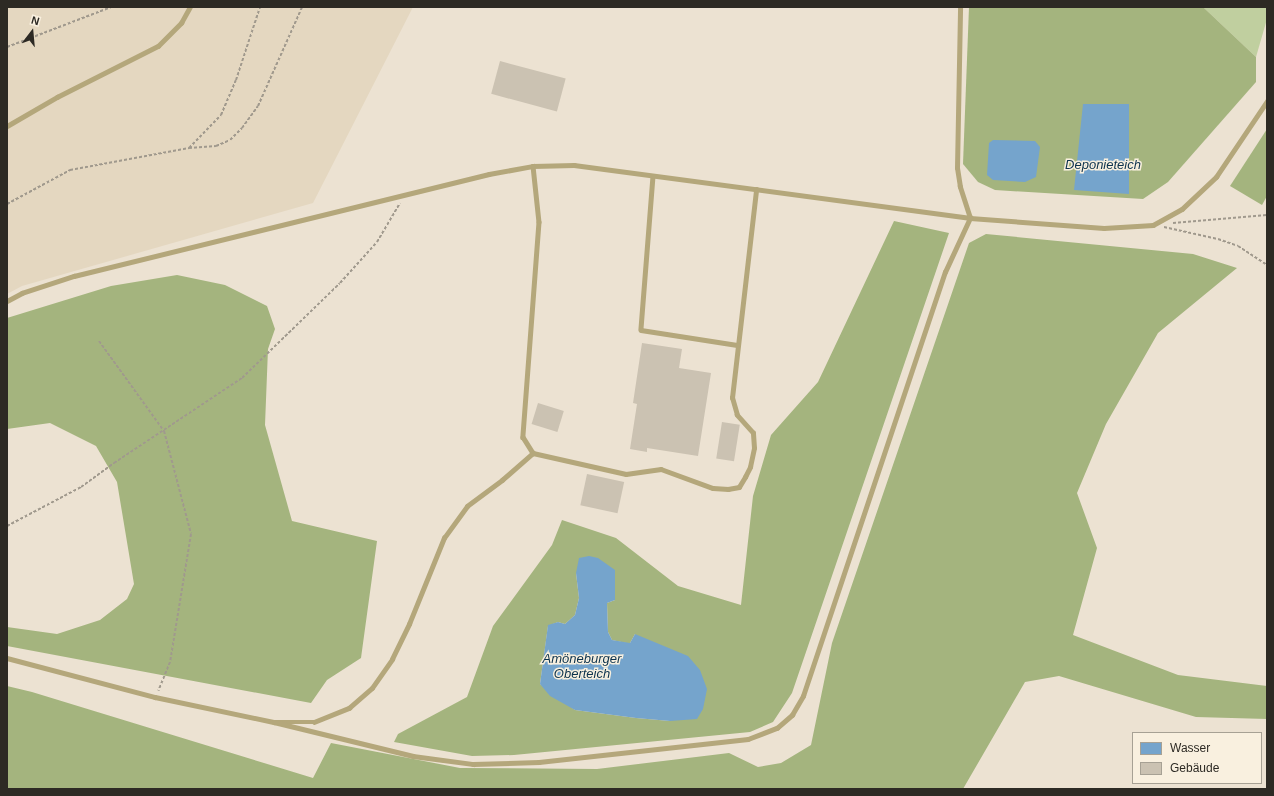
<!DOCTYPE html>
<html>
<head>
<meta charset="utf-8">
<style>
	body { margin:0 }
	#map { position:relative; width:1274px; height:796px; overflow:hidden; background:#ece2d2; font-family:Arial,sans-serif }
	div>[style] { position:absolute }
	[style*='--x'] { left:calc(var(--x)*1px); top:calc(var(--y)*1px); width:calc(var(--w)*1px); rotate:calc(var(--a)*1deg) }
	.built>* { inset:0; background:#e4d7c0 }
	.green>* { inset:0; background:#c0cf9f }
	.forest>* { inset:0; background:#a4b47e }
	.water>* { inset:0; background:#75a4cc }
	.building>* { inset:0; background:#cbc2b2; transform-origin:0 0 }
	.path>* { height:2px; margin-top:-1px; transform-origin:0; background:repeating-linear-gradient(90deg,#a0998d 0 3px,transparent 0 5px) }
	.service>* { height:4.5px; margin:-2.25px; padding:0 2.25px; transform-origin:2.25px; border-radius:2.25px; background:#b4a77b }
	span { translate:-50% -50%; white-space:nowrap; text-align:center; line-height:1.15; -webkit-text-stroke:3px #f9f0df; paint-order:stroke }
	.water-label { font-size:13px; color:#0c324d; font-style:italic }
	.frame { position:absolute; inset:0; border:8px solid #2d2a24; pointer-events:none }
	.legend { position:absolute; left:1132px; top:732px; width:130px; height:52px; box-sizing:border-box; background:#f9f0df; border:1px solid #a7a194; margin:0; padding:5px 7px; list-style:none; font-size:12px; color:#2d2a24 }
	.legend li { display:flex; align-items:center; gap:8px; height:20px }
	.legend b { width:20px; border:1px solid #a7a194 }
	.north { position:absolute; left:12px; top:12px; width:40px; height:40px; -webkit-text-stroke:3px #f9f0df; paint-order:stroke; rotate:16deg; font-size:11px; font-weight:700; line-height:16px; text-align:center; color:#2d2a24 }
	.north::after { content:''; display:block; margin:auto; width:14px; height:18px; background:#2d2a24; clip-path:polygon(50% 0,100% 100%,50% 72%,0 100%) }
</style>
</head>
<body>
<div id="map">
	<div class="built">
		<i style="clip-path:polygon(7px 7px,413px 7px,313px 203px,22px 286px,7px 294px)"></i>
	</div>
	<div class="green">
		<i style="clip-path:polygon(1203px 7px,1267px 7px,1267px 19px,1256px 57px)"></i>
	</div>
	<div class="forest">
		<i style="clip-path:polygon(969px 7px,1203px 7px,1256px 57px,1256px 82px,1168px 182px,1143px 199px,995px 190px,978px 182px,963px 164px)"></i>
		<i style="clip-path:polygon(1267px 129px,1267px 196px,1262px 205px,1230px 186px)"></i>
		<i style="clip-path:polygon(evenodd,894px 221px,949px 233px,792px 693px,773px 722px,750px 732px,514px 755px,472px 756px,394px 742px,398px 734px,467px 697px,493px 626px,552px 545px,562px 520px,616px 538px,678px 586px,741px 605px,753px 496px,771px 435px,818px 382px,894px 221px,576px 573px,614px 590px,615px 600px,607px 603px,608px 632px,612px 640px,626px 643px,630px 643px,635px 634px,670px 721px,636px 718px,575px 710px,540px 684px,548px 626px,558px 622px,565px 624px,575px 615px,579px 598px,576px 573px)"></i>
		<i style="clip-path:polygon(986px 234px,1193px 254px,1237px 268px,1158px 333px,1106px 424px,1077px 493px,1097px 548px,1073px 635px,1178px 675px,1267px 686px,1267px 719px,1196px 717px,1059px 676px,1025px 682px,963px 789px,7px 789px,7px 686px,32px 692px,313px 778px,331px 743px,460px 768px,597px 769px,729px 753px,758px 767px,781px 763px,811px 745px,832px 643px,969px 243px)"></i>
		<i style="clip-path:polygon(177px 275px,225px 285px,267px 306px,275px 329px,268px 349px,265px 425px,292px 521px,377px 541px,361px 658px,327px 680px,311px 703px,7px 646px,7px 627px,57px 634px,100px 620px,127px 599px,134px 584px,117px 482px,96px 446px,50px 423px,7px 429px,7px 318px,111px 286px)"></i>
	</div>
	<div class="water">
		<i style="clip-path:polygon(1083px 104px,1129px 104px,1129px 194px,1074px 190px)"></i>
		<i style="clip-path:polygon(993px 140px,1035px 141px,1040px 147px,1036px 177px,1025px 182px,993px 180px,987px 175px,989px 143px)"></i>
		<i style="clip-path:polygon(589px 556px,598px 558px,615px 570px,615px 600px,607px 603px,608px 632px,612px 640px,630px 643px,635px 634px,688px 656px,700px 670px,707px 689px,703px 709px,697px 719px,670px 721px,636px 718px,575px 710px,550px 696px,540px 684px,548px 625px,558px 622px,565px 624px,575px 615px,579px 598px,576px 573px,579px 558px)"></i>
	</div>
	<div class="building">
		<i style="left:500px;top:61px;width:68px;height:34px;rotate:15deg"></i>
		<i style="clip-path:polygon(642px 343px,682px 349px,679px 368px,711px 373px,698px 456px,647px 448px,647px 452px,630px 449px,637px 404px,633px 403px)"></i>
		<i style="left:538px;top:403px;width:27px;height:22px;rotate:17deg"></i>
		<i style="left:722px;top:422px;width:18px;height:37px;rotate:9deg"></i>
		<i style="left:587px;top:474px;width:38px;height:32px;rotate:12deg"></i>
	</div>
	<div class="path">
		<i style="--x:7;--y:47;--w:111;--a:-21"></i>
		<i style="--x:189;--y:148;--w:46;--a:-45.9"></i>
		<i style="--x:221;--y:115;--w:38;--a:-67"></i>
		<i style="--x:236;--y:80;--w:77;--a:-71.8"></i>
		<i style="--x:7;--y:204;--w:72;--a:-28.4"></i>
		<i style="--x:70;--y:170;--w:121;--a:-10.5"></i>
		<i style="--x:189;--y:148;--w:27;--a:-4"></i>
		<i style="--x:216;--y:146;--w:15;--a:-23"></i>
		<i style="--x:230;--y:140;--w:17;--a:-45"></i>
		<i style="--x:242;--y:128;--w:27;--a:-54"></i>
		<i style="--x:258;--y:106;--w:108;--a:-66"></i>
		<i style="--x:1173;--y:223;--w:94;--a:-4.9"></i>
		<i style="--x:1164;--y:227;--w:55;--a:12.5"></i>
		<i style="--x:1218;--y:239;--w:21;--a:19"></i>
		<i style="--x:1238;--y:246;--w:35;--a:33"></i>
		<i style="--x:99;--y:341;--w:111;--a:54.2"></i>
		<i style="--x:164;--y:431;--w:106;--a:75.3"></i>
		<i style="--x:191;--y:534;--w:130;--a:99.3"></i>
		<i style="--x:170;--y:662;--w:31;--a:112"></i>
		<i style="--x:7;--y:526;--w:84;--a:-27.8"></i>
		<i style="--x:81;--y:487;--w:41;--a:-36"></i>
		<i style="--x:114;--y:463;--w:154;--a:-33.6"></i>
		<i style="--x:242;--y:378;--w:136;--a:-44.1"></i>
		<i style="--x:340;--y:283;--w:55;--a:-47.9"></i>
		<i style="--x:377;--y:242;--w:45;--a:-59.5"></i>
	</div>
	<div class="service">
		<i style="--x:7;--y:126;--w:58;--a:-30.1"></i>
		<i style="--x:57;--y:97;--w:113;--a:-26.8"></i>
		<i style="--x:158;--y:46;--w:33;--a:-45"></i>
		<i style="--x:181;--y:23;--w:18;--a:-61"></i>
		<i style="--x:533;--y:166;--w:56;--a:83.9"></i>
		<i style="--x:539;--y:222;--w:216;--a:94.3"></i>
		<i style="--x:523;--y:437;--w:19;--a:58"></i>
		<i style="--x:533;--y:453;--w:95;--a:12.7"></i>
		<i style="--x:626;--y:474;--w:35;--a:-8"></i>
		<i style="--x:661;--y:469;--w:55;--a:20.1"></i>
		<i style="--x:713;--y:488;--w:15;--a:4"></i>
		<i style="--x:728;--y:489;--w:11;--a:-10"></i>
		<i style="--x:739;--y:487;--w:12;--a:-59"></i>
		<i style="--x:745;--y:477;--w:11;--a:-63"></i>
		<i style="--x:750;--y:467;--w:19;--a:-78"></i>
		<i style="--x:754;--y:448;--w:15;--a:-94"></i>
		<i style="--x:753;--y:433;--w:24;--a:-132"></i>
		<i style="--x:737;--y:415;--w:18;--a:-106"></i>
		<i style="--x:732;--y:398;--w:210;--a:-83.4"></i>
		<i style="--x:653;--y:176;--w:154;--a:94.5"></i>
		<i style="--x:641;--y:330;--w:97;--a:8.9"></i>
		<i style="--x:7;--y:301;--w:17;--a:-28"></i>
		<i style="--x:22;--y:293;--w:55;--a:-18.1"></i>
		<i style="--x:74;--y:276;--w:427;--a:-13.8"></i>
		<i style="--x:489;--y:174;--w:45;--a:-10.3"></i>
		<i style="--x:533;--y:166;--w:41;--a:-1.4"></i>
		<i style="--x:574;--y:165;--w:400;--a:7.6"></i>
		<i style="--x:970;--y:218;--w:134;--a:4.3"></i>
		<i style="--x:1104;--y:228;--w:49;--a:-3.5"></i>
		<i style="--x:1153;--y:225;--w:33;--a:-29"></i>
		<i style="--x:1182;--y:209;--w:47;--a:-43.3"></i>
		<i style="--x:1216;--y:177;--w:92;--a:-56.1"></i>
		<i style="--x:7;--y:658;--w:153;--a:14.8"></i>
		<i style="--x:155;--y:697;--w:122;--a:11.9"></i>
		<i style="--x:274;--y:722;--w:40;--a:0"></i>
		<i style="--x:314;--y:722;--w:38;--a:-22"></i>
		<i style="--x:349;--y:708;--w:30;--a:-41"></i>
		<i style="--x:372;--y:688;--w:35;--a:-55"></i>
		<i style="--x:392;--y:659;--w:39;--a:-64"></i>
		<i style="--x:409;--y:624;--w:93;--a:-67.9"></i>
		<i style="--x:444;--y:538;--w:39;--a:-54"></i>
		<i style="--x:467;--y:506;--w:44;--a:-36.6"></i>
		<i style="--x:502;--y:480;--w:41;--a:-41.1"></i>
		<i style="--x:274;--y:722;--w:143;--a:13.7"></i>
		<i style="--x:413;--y:756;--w:61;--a:7.6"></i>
		<i style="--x:473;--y:764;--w:66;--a:-1.7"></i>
		<i style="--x:539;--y:762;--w:210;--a:-6.3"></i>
		<i style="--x:748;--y:739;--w:31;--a:-21"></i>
		<i style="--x:777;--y:728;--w:20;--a:-41"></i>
		<i style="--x:792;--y:715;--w:22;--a:-60"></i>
		<i style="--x:803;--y:696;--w:447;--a:-71.5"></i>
		<i style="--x:945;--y:272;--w:60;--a:-65.2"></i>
		<i style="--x:970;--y:218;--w:33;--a:-108"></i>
		<i style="--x:960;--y:187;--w:19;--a:-99"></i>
		<i style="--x:957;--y:168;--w:161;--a:-88.9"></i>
	</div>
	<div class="water-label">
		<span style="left:1103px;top:165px">Deponieteich</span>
		<span style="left:582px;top:667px">Amöneburger<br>Oberteich</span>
	</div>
	<div class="frame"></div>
	<ul class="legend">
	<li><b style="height:11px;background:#75a4cc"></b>Wasser</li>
	<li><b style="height:11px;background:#cbc2b2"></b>Gebäude</li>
	</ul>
	<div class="north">N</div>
</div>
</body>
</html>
